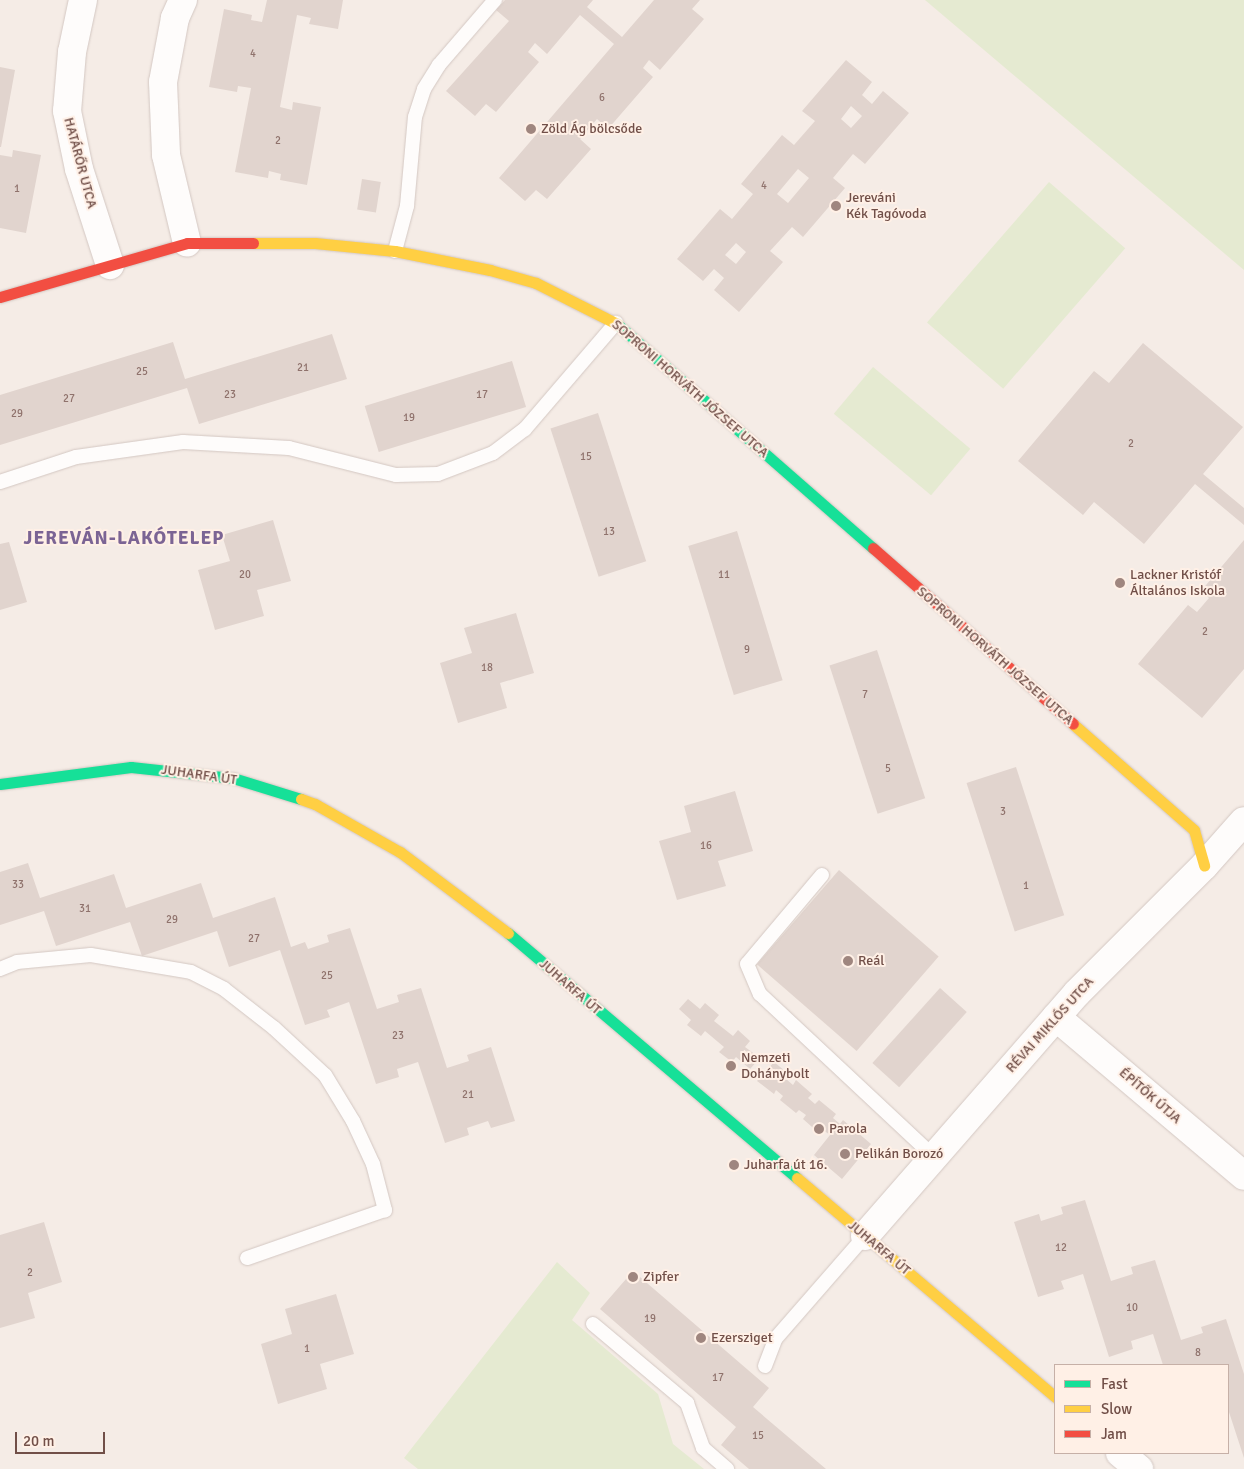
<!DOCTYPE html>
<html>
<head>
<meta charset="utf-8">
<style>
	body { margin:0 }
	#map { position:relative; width:1244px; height:1469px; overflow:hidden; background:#f5ece6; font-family:Signika,sans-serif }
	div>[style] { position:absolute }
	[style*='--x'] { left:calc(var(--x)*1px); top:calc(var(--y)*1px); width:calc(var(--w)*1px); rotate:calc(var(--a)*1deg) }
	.green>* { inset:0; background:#e5ead1; transform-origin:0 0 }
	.building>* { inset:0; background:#e1d4ce; transform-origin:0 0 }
	.roads { filter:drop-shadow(0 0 1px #d3c7c2) drop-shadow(0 0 1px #d3c7c2) }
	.lane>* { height:14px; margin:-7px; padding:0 7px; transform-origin:7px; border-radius:7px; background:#fefcfb }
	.street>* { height:28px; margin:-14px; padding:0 14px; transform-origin:14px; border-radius:14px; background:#fefcfb }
	.fast>* { height:11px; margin:-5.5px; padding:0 5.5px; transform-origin:5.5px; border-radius:5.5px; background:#16e098 }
	.slow>* { height:11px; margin:-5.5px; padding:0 5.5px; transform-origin:5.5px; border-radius:5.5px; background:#ffcf43 }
	.jam>* { height:11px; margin:-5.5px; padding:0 5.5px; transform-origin:5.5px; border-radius:5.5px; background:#f24e42 }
	.dots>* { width:14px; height:14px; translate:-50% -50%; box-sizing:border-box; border:2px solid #fff0e6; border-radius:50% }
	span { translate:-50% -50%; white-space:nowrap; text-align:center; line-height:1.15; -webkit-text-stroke:4px #fff0e6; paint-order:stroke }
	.number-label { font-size:11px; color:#8f726c }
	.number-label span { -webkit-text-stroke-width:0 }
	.poi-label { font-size:14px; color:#714f48 }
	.left { translate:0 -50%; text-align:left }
	.street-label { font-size:14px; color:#714f48 }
	.district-label { font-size:19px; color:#7b6494; font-weight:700; letter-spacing:1px }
	.legend { position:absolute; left:1054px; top:1364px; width:175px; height:90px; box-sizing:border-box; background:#fff0e6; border:1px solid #c6b0a7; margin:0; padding:6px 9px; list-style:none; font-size:15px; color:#714f48 }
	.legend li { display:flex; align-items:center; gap:10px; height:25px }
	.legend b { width:25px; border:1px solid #c6b0a7 }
	.scale { position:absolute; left:15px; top:1432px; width:90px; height:22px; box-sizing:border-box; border:2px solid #714f48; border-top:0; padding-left:6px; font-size:15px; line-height:18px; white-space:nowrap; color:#714f48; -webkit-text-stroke:4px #fff0e6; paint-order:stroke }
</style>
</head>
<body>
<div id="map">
	<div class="green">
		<i style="clip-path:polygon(925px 0,1244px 0,1244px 270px)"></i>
		<i style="left:1049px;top:182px;width:101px;height:186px;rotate:41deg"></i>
		<i style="left:873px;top:367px;width:127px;height:61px;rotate:40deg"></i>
		<i style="clip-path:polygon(557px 1262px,590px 1293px,572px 1320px,658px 1394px,673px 1444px,704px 1469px,418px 1469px,404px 1458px)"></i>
	</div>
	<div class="building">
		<i style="clip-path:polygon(267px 0,343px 0,338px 29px,309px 24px,311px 18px,297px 15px,280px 107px,292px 110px,293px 102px,321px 107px,307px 185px,280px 180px,281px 174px,269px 171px,268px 178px,235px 172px,251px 88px,238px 86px,237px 92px,209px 87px,224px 9px,252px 15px,251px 20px,262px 22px)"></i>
		<i style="clip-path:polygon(505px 0,593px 0,587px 7px,622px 37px,654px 0,700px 0,692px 9px,704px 19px,660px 70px,649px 60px,643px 68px,653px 77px,608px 129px,597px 119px,580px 139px,591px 149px,547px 199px,536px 190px,525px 201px,499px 178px,614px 44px,580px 15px,547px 54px,535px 43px,528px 52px,539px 62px,496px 112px,486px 104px,475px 116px,446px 91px,509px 21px,496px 10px)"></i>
		<i style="clip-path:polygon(evenodd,846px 60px,872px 82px,862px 95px,872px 104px,883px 91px,909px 113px,865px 164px,853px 154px,833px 178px,845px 188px,803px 237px,792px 227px,770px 251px,783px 262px,739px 312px,714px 290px,724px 278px,714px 269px,703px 281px,677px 259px,720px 209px,732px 219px,753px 194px,741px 184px,782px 135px,794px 145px,815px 121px,802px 111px,846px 60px,851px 106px,862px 116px,851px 128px,841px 119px,851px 106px,846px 60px,798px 169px,809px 178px,788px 203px,777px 194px,798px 169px,846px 60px,736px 243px,746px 252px,736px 264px,725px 255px,736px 243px)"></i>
		<i style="clip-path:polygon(0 67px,15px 70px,1px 147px,0 147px)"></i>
		<i style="clip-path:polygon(13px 150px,41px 155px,26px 233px,0 228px,0 155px,12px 157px)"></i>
		<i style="left:362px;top:179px;width:19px;height:31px;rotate:9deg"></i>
		<i style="clip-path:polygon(332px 334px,347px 379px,199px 424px,187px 388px,0 445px,0 395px,173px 342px,185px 379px)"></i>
		<i style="clip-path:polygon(1143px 343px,1243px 427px,1203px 474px,1244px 508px,1244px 525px,1195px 484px,1144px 544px,1094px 502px,1083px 515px,1018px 461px,1094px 371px,1109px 383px)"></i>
		<i style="left:512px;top:361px;width:48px;height:154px;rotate:73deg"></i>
		<i style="left:598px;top:413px;width:156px;height:50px;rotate:72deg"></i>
		<i style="clip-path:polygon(273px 520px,291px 581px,257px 590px,264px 616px,215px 630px,198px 570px,230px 561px,222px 535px)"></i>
		<i style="left:737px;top:531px;width:156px;height:51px;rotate:73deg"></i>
		<i style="clip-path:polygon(1244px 540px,1244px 669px,1202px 718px,1138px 664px,1188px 605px,1197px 612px,1209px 598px,1201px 591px)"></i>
		<i style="clip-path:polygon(9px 542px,27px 602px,0 610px,0 544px)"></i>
		<i style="clip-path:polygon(516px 613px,534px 673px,500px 683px,507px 708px,458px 723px,440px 663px,472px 653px,464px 628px)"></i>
		<i style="left:877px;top:650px;width:156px;height:50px;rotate:72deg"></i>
		<i style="left:1016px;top:767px;width:156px;height:52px;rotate:72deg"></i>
		<i style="clip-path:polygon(735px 791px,753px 851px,718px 861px,726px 886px,677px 900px,659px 841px,691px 832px,684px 806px)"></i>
		<i style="clip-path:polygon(28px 863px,40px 898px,114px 874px,126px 908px,201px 883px,213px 918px,275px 897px,291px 947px,305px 942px,308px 949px,329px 942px,327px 935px,350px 928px,377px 1009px,399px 1002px,397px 995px,421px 988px,447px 1068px,469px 1061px,467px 1055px,491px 1047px,515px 1121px,491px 1128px,488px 1121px,467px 1128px,469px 1135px,445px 1143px,418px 1062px,397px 1069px,399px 1077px,376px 1084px,349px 1002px,327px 1010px,330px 1017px,305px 1025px,280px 950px,229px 967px,217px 931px,142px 956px,130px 922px,56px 946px,44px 911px,0 925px,0 872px)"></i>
		<i style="left:839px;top:870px;width:132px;height:125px;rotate:41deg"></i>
		<i style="left:940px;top:988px;width:36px;height:101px;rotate:42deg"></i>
		<i style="clip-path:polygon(688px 999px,700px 1009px,705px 1003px,719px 1015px,714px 1021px,733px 1036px,738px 1030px,750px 1041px,745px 1047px,760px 1058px,750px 1069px,736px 1057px,732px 1062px,719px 1052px,724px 1047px,705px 1031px,701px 1036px,687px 1025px,691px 1020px,679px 1009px)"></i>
		<i style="clip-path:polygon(774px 1062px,790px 1075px,786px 1079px,793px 1085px,796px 1080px,812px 1094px,808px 1098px,815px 1104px,819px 1100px,836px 1114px,833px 1118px,840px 1124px,843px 1120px,871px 1144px,842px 1179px,814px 1155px,830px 1135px,823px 1130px,820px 1134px,803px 1119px,806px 1115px,799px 1110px,796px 1113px,780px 1100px,783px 1096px,776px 1090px,774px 1094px,757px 1081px)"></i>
		<i style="clip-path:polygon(1085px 1200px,1111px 1281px,1133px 1274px,1131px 1267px,1155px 1260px,1181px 1340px,1203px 1333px,1201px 1327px,1226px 1319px,1244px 1374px,1244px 1458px,1228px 1409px,1228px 1365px,1163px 1365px,1153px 1334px,1131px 1341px,1133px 1349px,1109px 1357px,1083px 1274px,1061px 1281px,1064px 1289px,1038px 1297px,1014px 1222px,1039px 1214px,1041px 1221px,1063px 1214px,1061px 1207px)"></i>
		<i style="clip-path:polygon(44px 1222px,62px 1282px,28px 1293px,35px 1318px,0 1328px,0 1235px)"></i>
		<i style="clip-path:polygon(633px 1271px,769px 1388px,753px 1407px,826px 1469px,749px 1469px,721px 1445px,736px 1427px,600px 1309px)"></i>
		<i style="clip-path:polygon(336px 1294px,354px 1354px,320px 1364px,327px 1389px,278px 1404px,261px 1344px,292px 1334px,285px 1309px)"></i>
	</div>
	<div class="roads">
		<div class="lane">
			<i style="--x:395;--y:251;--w:47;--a:-75.1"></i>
			<i style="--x:407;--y:206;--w:89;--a:-84.9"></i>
			<i style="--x:415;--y:117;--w:29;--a:-72"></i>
			<i style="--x:424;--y:89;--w:28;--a:-58"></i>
			<i style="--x:439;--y:65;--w:86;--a:-49.3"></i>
			<i style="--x:0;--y:482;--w:80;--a:-18.2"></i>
			<i style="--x:76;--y:457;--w:108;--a:-8"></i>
			<i style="--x:183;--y:442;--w:106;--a:3.2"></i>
			<i style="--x:289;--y:448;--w:110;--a:14.2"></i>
			<i style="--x:396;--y:475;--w:42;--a:-1.4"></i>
			<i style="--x:438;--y:474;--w:59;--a:-20.9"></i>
			<i style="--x:493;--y:453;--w:40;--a:-37"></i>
			<i style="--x:525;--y:429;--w:140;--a:-49.4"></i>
			<i style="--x:822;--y:875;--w:116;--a:130.1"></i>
			<i style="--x:747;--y:964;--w:33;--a:67"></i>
			<i style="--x:760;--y:994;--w:237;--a:43.1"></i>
			<i style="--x:0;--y:969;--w:18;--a:-22"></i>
			<i style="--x:17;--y:962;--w:74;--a:-5.4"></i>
			<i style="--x:91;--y:955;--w:101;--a:9.6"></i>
			<i style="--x:191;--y:972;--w:37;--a:27"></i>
			<i style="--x:224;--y:989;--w:63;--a:38"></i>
			<i style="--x:274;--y:1028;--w:69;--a:42.7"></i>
			<i style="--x:325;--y:1075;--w:54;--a:58.7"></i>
			<i style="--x:353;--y:1121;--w:47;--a:65.1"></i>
			<i style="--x:373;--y:1164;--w:48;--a:75.4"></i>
			<i style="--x:385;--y:1210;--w:146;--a:160.8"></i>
			<i style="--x:593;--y:1324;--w:123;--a:40"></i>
			<i style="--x:687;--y:1403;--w:48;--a:70.4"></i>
			<i style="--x:703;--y:1448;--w:32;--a:41"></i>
			<i style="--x:765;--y:1366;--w:30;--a:-69"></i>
			<i style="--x:776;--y:1338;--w:135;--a:-48.9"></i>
		</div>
		<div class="street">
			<i style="--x:83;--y:0;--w:53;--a:101.9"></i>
			<i style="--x:72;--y:52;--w:59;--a:94.8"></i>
			<i style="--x:67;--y:111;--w:59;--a:78.3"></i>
			<i style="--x:79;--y:169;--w:101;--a:72.1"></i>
			<i style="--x:183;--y:0;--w:20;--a:114"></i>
			<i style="--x:175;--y:18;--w:65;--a:100.6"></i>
			<i style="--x:163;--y:82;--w:73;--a:87.6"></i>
			<i style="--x:166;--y:155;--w:90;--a:76.6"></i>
			<i style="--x:1056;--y:1017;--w:246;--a:40.2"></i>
			<i style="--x:865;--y:1236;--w:322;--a:-48.9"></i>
			<i style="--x:1077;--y:993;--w:180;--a:-45"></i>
			<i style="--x:1204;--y:866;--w:60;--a:-48.4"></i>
			<i style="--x:1120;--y:1453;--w:25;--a:40"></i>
		</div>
		<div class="fast">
			<i style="--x:617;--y:324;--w:340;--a:41.2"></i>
			<i style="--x:0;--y:784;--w:132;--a:-7.4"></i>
			<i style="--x:131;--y:767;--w:103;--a:6.2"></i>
			<i style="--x:233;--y:778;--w:71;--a:17.2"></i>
			<i style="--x:508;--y:933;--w:379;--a:40.3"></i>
		</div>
		<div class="slow">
			<i style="--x:253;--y:243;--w:62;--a:0"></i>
			<i style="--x:315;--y:243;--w:80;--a:5.7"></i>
			<i style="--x:395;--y:251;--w:97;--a:11.3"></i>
			<i style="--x:490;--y:270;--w:48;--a:15.8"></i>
			<i style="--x:536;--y:283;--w:91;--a:26.8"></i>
			<i style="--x:1073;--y:724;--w:161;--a:41.2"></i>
			<i style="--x:1194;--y:830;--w:37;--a:74"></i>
			<i style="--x:301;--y:799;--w:15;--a:20"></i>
			<i style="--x:315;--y:804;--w:98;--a:29.5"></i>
			<i style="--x:400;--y:852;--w:135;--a:36.9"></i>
			<i style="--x:797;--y:1178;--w:338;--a:40.3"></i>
		</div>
		<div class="jam">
			<i style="--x:0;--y:297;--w:195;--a:-16.1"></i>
			<i style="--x:187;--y:243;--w:66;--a:0"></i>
			<i style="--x:873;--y:548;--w:266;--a:41.3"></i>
		</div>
	</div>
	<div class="dots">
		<i style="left:531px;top:129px;background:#9f867f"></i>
		<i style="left:836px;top:206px;background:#9f867f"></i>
		<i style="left:1120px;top:583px;background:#9f867f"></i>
		<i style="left:848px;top:961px;background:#9f867f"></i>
		<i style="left:731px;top:1066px;background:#9f867f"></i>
		<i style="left:819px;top:1129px;background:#9f867f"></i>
		<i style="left:845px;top:1154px;background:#9f867f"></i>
		<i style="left:734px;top:1165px;background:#9f867f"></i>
		<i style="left:633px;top:1277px;background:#9f867f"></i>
		<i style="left:701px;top:1338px;background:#9f867f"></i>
	</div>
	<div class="number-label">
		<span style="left:253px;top:54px">4</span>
		<span style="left:602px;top:98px">6</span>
		<span style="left:278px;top:141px">2</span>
		<span style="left:764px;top:186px">4</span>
		<span style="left:17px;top:189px">1</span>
		<span style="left:303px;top:368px">21</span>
		<span style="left:142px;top:372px">25</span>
		<span style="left:230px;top:395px">23</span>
		<span style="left:482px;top:395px">17</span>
		<span style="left:69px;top:399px">27</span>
		<span style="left:17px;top:414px">29</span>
		<span style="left:409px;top:418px">19</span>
		<span style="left:1131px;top:444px">2</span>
		<span style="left:586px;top:457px">15</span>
		<span style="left:609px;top:532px">13</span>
		<span style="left:245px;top:575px">20</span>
		<span style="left:724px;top:575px">11</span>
		<span style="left:1205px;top:632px">2</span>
		<span style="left:747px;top:650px">9</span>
		<span style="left:487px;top:668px">18</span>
		<span style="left:865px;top:695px">7</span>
		<span style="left:888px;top:769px">5</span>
		<span style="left:1003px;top:812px">3</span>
		<span style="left:706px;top:846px">16</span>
		<span style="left:18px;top:885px">33</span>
		<span style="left:1026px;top:886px">1</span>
		<span style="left:85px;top:909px">31</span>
		<span style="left:172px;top:920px">29</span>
		<span style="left:254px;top:939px">27</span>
		<span style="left:327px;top:976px">25</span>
		<span style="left:398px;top:1036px">23</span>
		<span style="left:468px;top:1095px">21</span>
		<span style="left:1061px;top:1248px">12</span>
		<span style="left:30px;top:1273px">2</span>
		<span style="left:1132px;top:1308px">10</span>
		<span style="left:650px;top:1319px">19</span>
		<span style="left:307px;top:1349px">1</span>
		<span style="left:1198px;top:1353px">8</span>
		<span style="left:718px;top:1378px">17</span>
		<span style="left:758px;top:1436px">15</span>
	</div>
	<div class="poi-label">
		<span class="left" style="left:541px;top:129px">Zöld Ág bölcsőde</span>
		<span class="left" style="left:846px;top:206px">Jereváni<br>Kék Tagóvoda</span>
		<span class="left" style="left:1130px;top:583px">Lackner Kristóf<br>Általános Iskola</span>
		<span class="left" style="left:858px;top:961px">Reál</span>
		<span class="left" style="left:741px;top:1066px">Nemzeti<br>Dohánybolt</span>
		<span class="left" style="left:829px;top:1129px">Parola</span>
		<span class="left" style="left:855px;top:1154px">Pelikán Borozó</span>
		<span class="left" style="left:744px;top:1165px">Juharfa út 16.</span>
		<span class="left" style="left:643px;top:1277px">Zipfer</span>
		<span class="left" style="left:711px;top:1338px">Ezersziget</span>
	</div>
	<div class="street-label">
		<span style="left:80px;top:163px;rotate:75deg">HATÁRŐR UTCA</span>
		<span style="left:690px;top:389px;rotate:41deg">SOPRONI HORVÁTH JÓZSEF UTCA</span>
		<span style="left:995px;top:656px;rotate:41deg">SOPRONI HORVÁTH JÓZSEF UTCA</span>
		<span style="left:199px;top:775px;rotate:8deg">JUHARFA ÚT</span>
		<span style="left:570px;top:987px;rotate:41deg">JUHARFA ÚT</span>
		<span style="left:1050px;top:1025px;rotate:-48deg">RÉVAI MIKLÓS UTCA</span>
		<span style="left:1150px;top:1096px;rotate:41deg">ÉPÍTŐK ÚTJA</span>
		<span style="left:879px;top:1248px;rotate:40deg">JUHARFA ÚT</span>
	</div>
	<div class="district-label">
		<span style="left:124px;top:539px">JEREVÁN-LAKÓTELEP</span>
	</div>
	<ul class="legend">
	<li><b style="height:6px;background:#16e098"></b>Fast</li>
	<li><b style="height:6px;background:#ffcf43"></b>Slow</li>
	<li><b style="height:6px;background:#f24e42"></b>Jam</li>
	</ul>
	<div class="scale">20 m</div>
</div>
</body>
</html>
